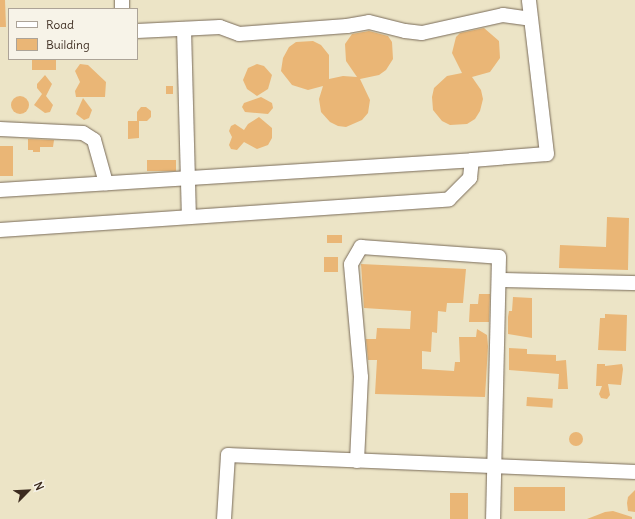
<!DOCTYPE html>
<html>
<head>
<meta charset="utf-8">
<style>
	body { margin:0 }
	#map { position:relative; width:635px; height:519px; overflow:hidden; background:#ece4c6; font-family:Delius,sans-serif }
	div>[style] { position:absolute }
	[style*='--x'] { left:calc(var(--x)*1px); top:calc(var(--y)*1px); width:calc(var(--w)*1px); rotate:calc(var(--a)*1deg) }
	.building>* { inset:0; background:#eab676; transform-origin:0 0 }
	.round { border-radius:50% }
	.roads { filter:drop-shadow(0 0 1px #796b59) drop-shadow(0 0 1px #796b59) }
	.minor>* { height:14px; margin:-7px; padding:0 7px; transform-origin:7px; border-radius:7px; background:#fff }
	span { translate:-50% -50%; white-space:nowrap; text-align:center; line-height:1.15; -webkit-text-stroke:3px #f7f3e8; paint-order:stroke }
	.legend { position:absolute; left:8px; top:8px; width:130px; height:52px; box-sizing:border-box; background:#f7f3e8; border:1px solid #aca397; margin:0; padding:5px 7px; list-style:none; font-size:12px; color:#3b2a1e }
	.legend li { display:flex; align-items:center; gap:8px; height:20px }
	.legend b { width:20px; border:1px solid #aca397 }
	.north { position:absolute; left:8px; top:471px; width:40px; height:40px; -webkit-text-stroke:3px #f7f3e8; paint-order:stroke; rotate:66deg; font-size:11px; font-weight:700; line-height:16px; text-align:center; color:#3b2a1e }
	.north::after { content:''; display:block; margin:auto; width:14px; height:18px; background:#3b2a1e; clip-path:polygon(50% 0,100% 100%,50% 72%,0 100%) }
</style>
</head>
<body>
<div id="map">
	<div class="building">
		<i style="clip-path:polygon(0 0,5px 0,6px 27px,0 27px)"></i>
		<i style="clip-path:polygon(484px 28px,499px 41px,500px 58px,490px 72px,472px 77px,481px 90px,483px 99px,480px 111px,475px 119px,467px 124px,450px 125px,442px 121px,433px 110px,432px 97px,434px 88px,447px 76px,462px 73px,452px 53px,456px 37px,460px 33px)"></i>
		<i style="clip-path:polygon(369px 31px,388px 36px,392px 42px,393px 59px,386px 70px,379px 75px,360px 79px,370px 100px,368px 113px,362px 120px,346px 127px,338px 126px,330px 122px,321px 112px,319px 99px,323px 86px,308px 90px,292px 85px,281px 71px,283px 58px,289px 47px,296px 42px,313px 41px,321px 45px,329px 55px,329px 79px,343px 76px,357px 77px,346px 61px,345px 44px,352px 34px)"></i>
		<i style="left:32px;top:59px;width:24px;height:11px"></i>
		<i style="clip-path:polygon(80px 64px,88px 65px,106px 82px,105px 97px,76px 97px,75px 91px,80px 82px,75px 71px)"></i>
		<i style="clip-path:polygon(257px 64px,264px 66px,272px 75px,268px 89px,257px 96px,247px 89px,243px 80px,248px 68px)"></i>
		<i style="clip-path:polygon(45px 75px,52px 84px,46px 96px,53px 105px,50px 112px,45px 113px,34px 105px,42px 94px,37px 88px,37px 84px)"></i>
		<i style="left:166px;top:86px;width:7px;height:8px"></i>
		<i class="round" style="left:11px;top:96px;width:18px;height:18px"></i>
		<i style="clip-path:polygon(261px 97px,272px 103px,273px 108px,268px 114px,245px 112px,242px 107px,244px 103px)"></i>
		<i style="clip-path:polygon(83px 98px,92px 110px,89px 118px,84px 120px,76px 114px)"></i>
		<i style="clip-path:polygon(141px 107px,146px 107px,151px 111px,151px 117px,147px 121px,139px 121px,139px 138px,128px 139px,128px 121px,137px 121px,137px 112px)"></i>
		<i style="clip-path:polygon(259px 117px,272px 128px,272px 138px,268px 145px,257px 149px,244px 142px,237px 150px,231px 149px,229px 145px,232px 137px,229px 131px,231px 126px,235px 124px,244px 130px,248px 124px)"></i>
		<i style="clip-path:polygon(28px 139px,54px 140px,53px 147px,40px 147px,40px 152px,33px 152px,33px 150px,28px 150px)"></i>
		<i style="left:0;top:146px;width:13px;height:30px"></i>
		<i style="left:147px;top:160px;width:29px;height:11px"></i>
		<i style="clip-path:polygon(607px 217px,629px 218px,628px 270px,559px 268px,560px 245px,606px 247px)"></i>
		<i style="left:327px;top:235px;width:15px;height:8px"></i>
		<i style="left:324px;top:257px;width:14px;height:15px"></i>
		<i style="clip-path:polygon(361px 264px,466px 269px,463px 303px,447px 303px,446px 312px,438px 311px,437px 333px,432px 332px,431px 352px,422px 351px,422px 369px,454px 371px,455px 362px,460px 362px,459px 337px,476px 337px,477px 329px,487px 335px,488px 346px,485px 397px,375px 394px,377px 360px,368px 360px,366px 339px,376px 339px,377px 328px,410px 329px,411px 311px,364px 308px)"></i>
		<i style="clip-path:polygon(479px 294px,490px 294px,489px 322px,469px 322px,470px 304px,478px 304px)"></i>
		<i style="clip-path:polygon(513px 297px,532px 298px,532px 338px,508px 334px,508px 317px,509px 311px,512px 311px)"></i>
		<i style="clip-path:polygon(605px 314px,627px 315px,626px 351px,598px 350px,600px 318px,605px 318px)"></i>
		<i style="clip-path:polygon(509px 348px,527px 349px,527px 354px,556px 355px,556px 361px,566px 360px,568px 389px,558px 389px,559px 374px,509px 370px)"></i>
		<i style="clip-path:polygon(597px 364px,605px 364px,605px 366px,622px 364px,623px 369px,621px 385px,608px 384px,610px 395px,607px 399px,601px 398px,599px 394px,602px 386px,596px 386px)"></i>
		<i style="left:527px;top:397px;width:26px;height:9px;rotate:4deg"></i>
		<i class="round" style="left:569px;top:432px;width:14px;height:14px"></i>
		<i style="left:514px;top:487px;width:51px;height:24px"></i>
		<i style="clip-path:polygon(635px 490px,635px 512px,628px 511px,627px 503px,628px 497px)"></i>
		<i style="left:450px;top:493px;width:18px;height:26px"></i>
		<i style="clip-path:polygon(613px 511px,632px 517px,632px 519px,587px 519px,605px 512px)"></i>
	</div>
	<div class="roads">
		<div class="minor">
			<i style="--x:122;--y:0;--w:9;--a:90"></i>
			<i style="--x:184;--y:29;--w:188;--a:88.5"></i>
			<i style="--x:137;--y:31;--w:83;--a:-2.8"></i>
			<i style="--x:220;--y:27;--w:20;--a:20"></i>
			<i style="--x:239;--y:34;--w:108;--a:-4.2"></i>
			<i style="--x:347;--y:26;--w:22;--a:-10"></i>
			<i style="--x:369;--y:22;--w:37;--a:14"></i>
			<i style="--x:405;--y:31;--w:17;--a:7"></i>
			<i style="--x:422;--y:33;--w:83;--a:-12.5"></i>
			<i style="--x:503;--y:15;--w:28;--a:8"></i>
			<i style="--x:0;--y:129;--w:83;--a:2.8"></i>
			<i style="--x:83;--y:133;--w:13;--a:32"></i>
			<i style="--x:94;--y:140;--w:45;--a:74.4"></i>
			<i style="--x:0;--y:190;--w:473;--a:-3.6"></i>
			<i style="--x:0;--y:230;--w:450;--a:-3.9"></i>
			<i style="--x:449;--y:199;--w:30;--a:-45"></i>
			<i style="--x:470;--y:178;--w:18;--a:-84"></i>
			<i style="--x:472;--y:160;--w:75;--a:-4.6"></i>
			<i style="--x:547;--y:154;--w:155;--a:-96.7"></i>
			<i style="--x:499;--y:280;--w:136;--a:1.3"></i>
			<i style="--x:357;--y:461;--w:84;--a:-87.3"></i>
			<i style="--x:361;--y:377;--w:113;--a:-95.1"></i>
			<i style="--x:351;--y:264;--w:20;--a:-60"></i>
			<i style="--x:361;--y:247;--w:138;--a:4.1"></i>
			<i style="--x:499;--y:257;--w:262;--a:91.3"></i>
			<i style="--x:224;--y:519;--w:64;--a:-86.4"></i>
			<i style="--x:228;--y:455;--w:407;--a:2.4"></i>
		</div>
	</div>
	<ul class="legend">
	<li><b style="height:5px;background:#fff"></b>Road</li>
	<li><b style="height:11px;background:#eab676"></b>Building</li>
	</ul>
	<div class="north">N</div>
</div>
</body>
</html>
